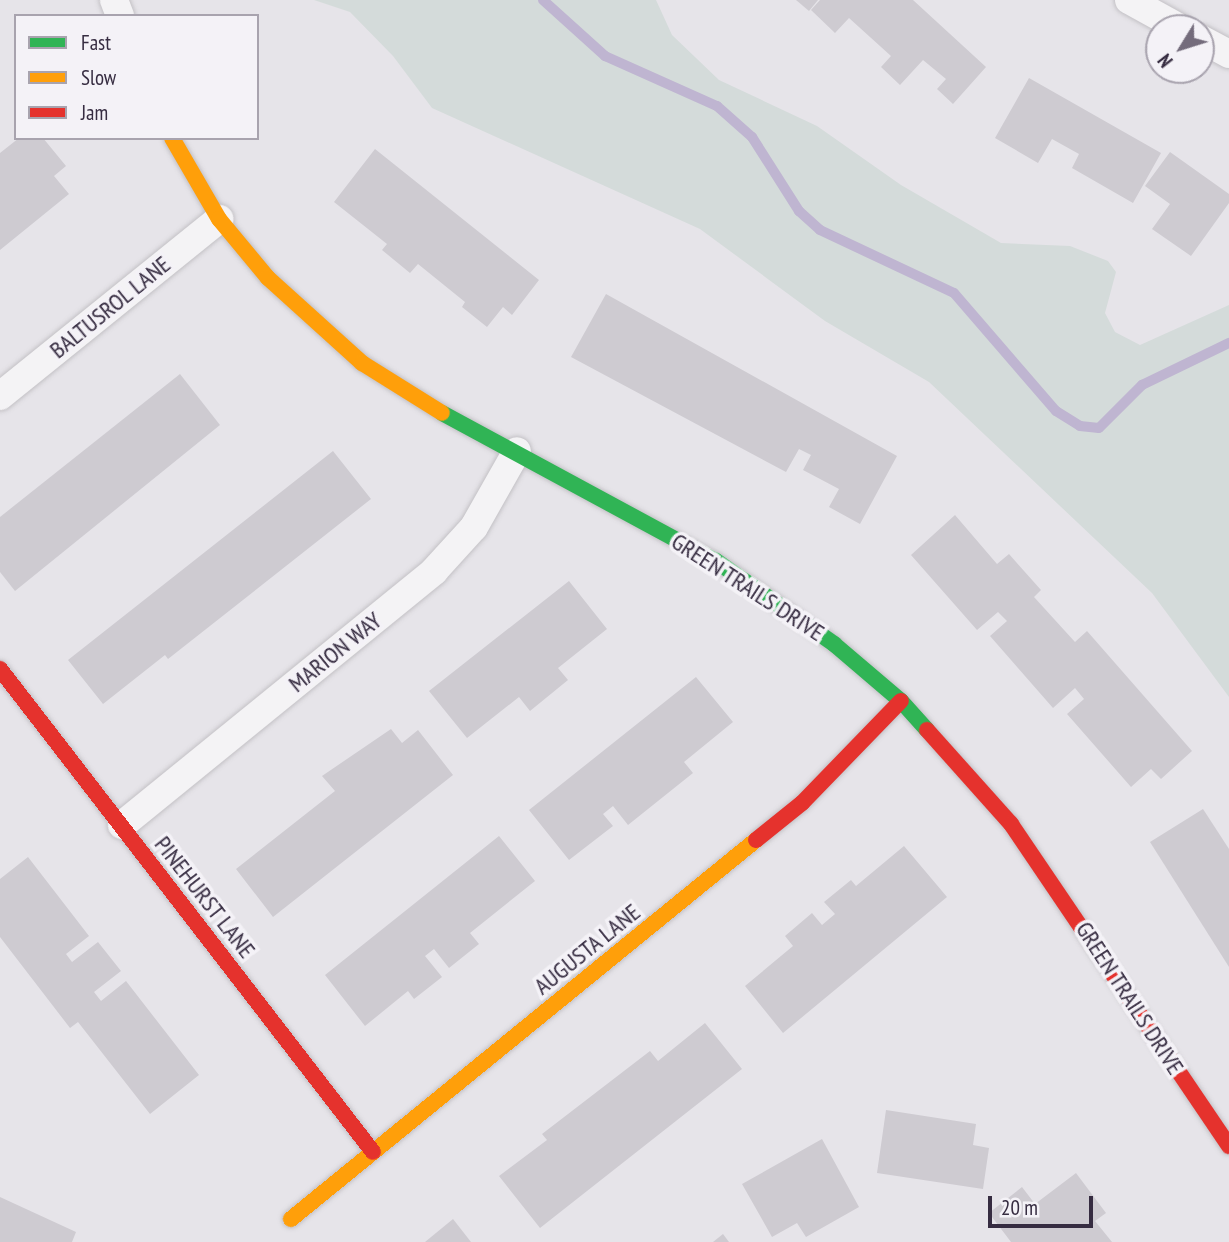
<!DOCTYPE html>
<html>
<head>
<meta charset="utf-8">
<style>
	body { margin:0 }
	#map { position:relative; width:1229px; height:1242px; overflow:hidden; background:#e6e4e9; font-family:"PT Sans Narrow",sans-serif }
	div>[style] { position:absolute }
	[style*='--x'] { left:calc(var(--x)*1px); top:calc(var(--y)*1px); width:calc(var(--w)*1px); rotate:calc(var(--a)*1deg) }
	.green>* { inset:0; background:#d4dbda }
	.stream>* { height:10px; margin:-5px; padding:0 5px; transform-origin:5px; border-radius:5px; background:#bfb5d1 }
	.building>* { inset:0; background:#cecbd1 }
	.roads { filter:drop-shadow(0 0 2px #c3c1c5) drop-shadow(0 0 2px #c3c1c5) }
	.street>* { height:28px; margin:-14px; padding:0 14px; transform-origin:14px; border-radius:14px; background:#f4f3f5 }
	.fast>* { height:16px; margin:-8px; padding:0 8px; transform-origin:8px; border-radius:8px; background:#30b455 }
	.slow>* { height:16px; margin:-8px; padding:0 8px; transform-origin:8px; border-radius:8px; background:#ff9f0a }
	.jam>* { height:16px; margin:-8px; padding:0 8px; transform-origin:8px; border-radius:8px; background:#e5322d }
	span { translate:-50% -50%; white-space:nowrap; text-align:center; line-height:1.15; -webkit-text-stroke:7px #f4f2f7; paint-order:stroke }
	.street-label { font-size:24px; color:#362c41 }
	.legend { position:absolute; left:14px; top:14px; width:245px; height:126px; box-sizing:border-box; background:#f4f2f7; border:2px solid #a8a3ae; margin:0; padding:9px 12px; list-style:none; font-size:21px; color:#362c41 }
	.legend li { display:flex; align-items:center; gap:14px; height:35px }
	.legend b { width:35px; border:2px solid #a8a3ae }
	.north { position:absolute; left:1145px; top:14px; width:70px; height:70px; box-sizing:border-box; background:#f4f2f7; border:2px solid #a8a3ae; border-radius:50%; rotate:232deg; font-size:19px; font-weight:700; line-height:28px; text-align:center; color:#362c41 }
	.north::after { content:''; display:block; margin:auto; width:24px; height:32px; background:#746c7c; clip-path:polygon(50% 0,100% 100%,50% 72%,0 100%) }
	.scale { position:absolute; left:988px; top:1196px; width:105px; height:32px; box-sizing:border-box; border:4px solid #362c41; border-top:0; padding-left:9px; font-size:21px; line-height:24px; white-space:nowrap; color:#362c41; -webkit-text-stroke:5px #f4f2f7; paint-order:stroke }
</style>
</head>
<body>
<div id="map">
	<div class="green">
		<i style="clip-path:polygon(314px 0,656px 0,672px 35px,719px 80px,817px 126px,901px 185px,1001px 243px,1070px 246px,1108px 261px,1116px 272px,1105px 313px,1115px 332px,1140px 345px,1229px 305px,1229px 697px,1152px 593px,929px 382px,825px 321px,700px 229px,432px 108px,393px 56px,350px 12px)"></i>
	</div>
	<div class="stream">
		<i style="--x:543;--y:0;--w:84;--a:42.1"></i>
		<i style="--x:605;--y:56;--w:123;--a:24.1"></i>
		<i style="--x:717;--y:106;--w:47;--a:41.5"></i>
		<i style="--x:752;--y:137;--w:88;--a:57.6"></i>
		<i style="--x:799;--y:211;--w:28;--a:42"></i>
		<i style="--x:820;--y:230;--w:148;--a:25.2"></i>
		<i style="--x:954;--y:293;--w:156;--a:49.2"></i>
		<i style="--x:1056;--y:411;--w:28;--a:32"></i>
		<i style="--x:1080;--y:426;--w:19;--a:6"></i>
		<i style="--x:1099;--y:428;--w:61;--a:-45"></i>
		<i style="--x:1142;--y:385;--w:97;--a:-25.8"></i>
	</div>
	<div class="building">
		<i style="clip-path:polygon(796px 0,818px 0,809px 11px)"></i>
		<i style="clip-path:polygon(820px 0,913px 0,986px 67px,953px 104px,937px 89px,946px 79px,923px 60px,900px 85px,881px 67px,891px 56px,849px 18px,835px 33px,811px 10px)"></i>
		<i style="clip-path:polygon(1029px 78px,1161px 153px,1133px 203px,1072px 168px,1079px 154px,1052px 139px,1038px 163px,995px 138px)"></i>
		<i style="clip-path:polygon(19px 138px,43px 138px,66px 166px,54px 176px,69px 194px,0 250px,0 153px)"></i>
		<i style="clip-path:polygon(375px 149px,539px 280px,512px 315px,503px 307px,487px 327px,462px 307px,465px 302px,418px 264px,410px 273px,382px 250px,387px 244px,334px 202px)"></i>
		<i style="clip-path:polygon(1170px 152px,1229px 194px,1229px 203px,1191px 256px,1152px 229px,1170px 204px,1145px 186px)"></i>
		<i style="clip-path:polygon(606px 294px,897px 456px,860px 524px,829px 507px,839px 489px,803px 470px,811px 455px,799px 449px,786px 472px,571px 357px)"></i>
		<i style="clip-path:polygon(180px 374px,220px 425px,15px 591px,0 572px,0 517px)"></i>
		<i style="clip-path:polygon(333px 451px,371px 499px,168px 659px,165px 655px,103px 704px,68px 660px)"></i>
		<i style="clip-path:polygon(955px 515px,997px 564px,1009px 554px,1041px 590px,1034px 597px,1075px 642px,1087px 631px,1192px 751px,1161px 779px,1151px 769px,1131px 787px,1067px 714px,1084px 699px,1075px 688px,1053px 708px,990px 636px,1007px 621px,998px 612px,977px 630px,911px 555px)"></i>
		<i style="clip-path:polygon(569px 581px,607px 629px,558px 668px,568px 680px,530px 711px,519px 697px,467px 738px,429px 691px)"></i>
		<i style="clip-path:polygon(696px 677px,733px 722px,684px 762px,693px 773px,628px 825px,613px 806px,603px 814px,613px 826px,569px 860px,529px 810px)"></i>
		<i style="clip-path:polygon(391px 729px,402px 743px,418px 730px,453px 775px,273px 917px,236px 869px,335px 791px,322px 776px)"></i>
		<i style="clip-path:polygon(1203px 809px,1229px 849px,1229px 967px,1150px 842px)"></i>
		<i style="clip-path:polygon(499px 836px,535px 881px,470px 933px,479px 944px,449px 968px,434px 949px,425px 956px,442px 977px,414px 999px,408px 991px,365px 1026px,325px 975px)"></i>
		<i style="clip-path:polygon(904px 846px,947px 897px,783px 1033px,745px 986px,793px 946px,785px 936px,812px 913px,822px 925px,835px 914px,824px 902px,851px 880px,856px 886px)"></i>
		<i style="clip-path:polygon(28px 857px,89px 936px,66px 954px,72px 962px,98px 942px,121px 971px,94px 992px,101px 1001px,126px 981px,199px 1075px,150px 1114px,78px 1022px,70px 1028px,0 937px,0 879px)"></i>
		<i style="clip-path:polygon(705px 1023px,742px 1069px,540px 1228px,499px 1176px,547px 1140px,542px 1134px,650px 1051px,658px 1061px)"></i>
		<i style="clip-path:polygon(886px 1110px,976px 1124px,973px 1145px,989px 1148px,983px 1189px,877px 1173px)"></i>
		<i style="clip-path:polygon(822px 1139px,859px 1207px,806px 1237px,797px 1223px,772px 1237px,742px 1184px)"></i>
		<i style="clip-path:polygon(1076px 1173px,1106px 1213px,1095px 1221px,1112px 1242px,1011px 1242px,989px 1213px,1022px 1187px,1035px 1204px)"></i>
		<i style="clip-path:polygon(0 1197px,76px 1232px,72px 1242px,0 1242px)"></i>
		<i style="clip-path:polygon(453px 1219px,471px 1242px,425px 1242px)"></i>
		<i style="clip-path:polygon(723px 1234px,729px 1242px,713px 1242px)"></i>
	</div>
	<div class="roads">
		<div class="street">
			<i style="--x:114;--y:0;--w:17;--a:69"></i>
			<i style="--x:1129;--y:0;--w:58;--a:28.8"></i>
			<i style="--x:1201;--y:39;--w:32;--a:28"></i>
			<i style="--x:0;--y:396;--w:282;--a:-38.9"></i>
			<i style="--x:122;--y:825;--w:402;--a:-39.1"></i>
			<i style="--x:434;--y:571;--w:59;--a:-47.7"></i>
			<i style="--x:474;--y:527;--w:87;--a:-60.5"></i>
		</div>
		<div class="fast">
			<i style="--x:442;--y:413;--w:311;--a:28.4"></i>
			<i style="--x:716;--y:561;--w:144;--a:35.1"></i>
			<i style="--x:834;--y:644;--w:88;--a:40.4"></i>
			<i style="--x:901;--y:701;--w:39;--a:48"></i>
		</div>
		<div class="slow">
			<i style="--x:172;--y:138;--w:94;--a:59.9"></i>
			<i style="--x:219;--y:219;--w:77;--a:50.3"></i>
			<i style="--x:268;--y:278;--w:127;--a:42.1"></i>
			<i style="--x:362;--y:363;--w:94;--a:32"></i>
			<i style="--x:291;--y:1219;--w:600;--a:-39.18"></i>
		</div>
		<div class="jam">
			<i style="--x:0;--y:669;--w:610;--a:52.32"></i>
			<i style="--x:927;--y:730;--w:126;--a:48.2"></i>
			<i style="--x:1011;--y:824;--w:389;--a:55.9"></i>
			<i style="--x:756;--y:840;--w:59;--a:-38.8"></i>
			<i style="--x:802;--y:803;--w:142;--a:-45.9"></i>
		</div>
	</div>
	<div class="street-label">
		<span style="left:110px;top:307px;rotate:-39deg">BALTUSROL LANE</span>
		<span style="left:748px;top:587px;rotate:33deg">GREEN TRAILS DRIVE</span>
		<span style="left:335px;top:652px;rotate:-39deg">MARION WAY</span>
		<span style="left:205px;top:897px;rotate:52deg">PINEHURST LANE</span>
		<span style="left:587px;top:949px;rotate:-39deg">AUGUSTA LANE</span>
		<span style="left:1130px;top:998px;rotate:57deg">GREEN TRAILS DRIVE</span>
	</div>
	<ul class="legend">
	<li><b style="height:9px;background:#30b455"></b>Fast</li>
	<li><b style="height:9px;background:#ff9f0a"></b>Slow</li>
	<li><b style="height:9px;background:#e5322d"></b>Jam</li>
	</ul>
	<div class="north">N</div>
	<div class="scale">20 m</div>
</div>
</body>
</html>
